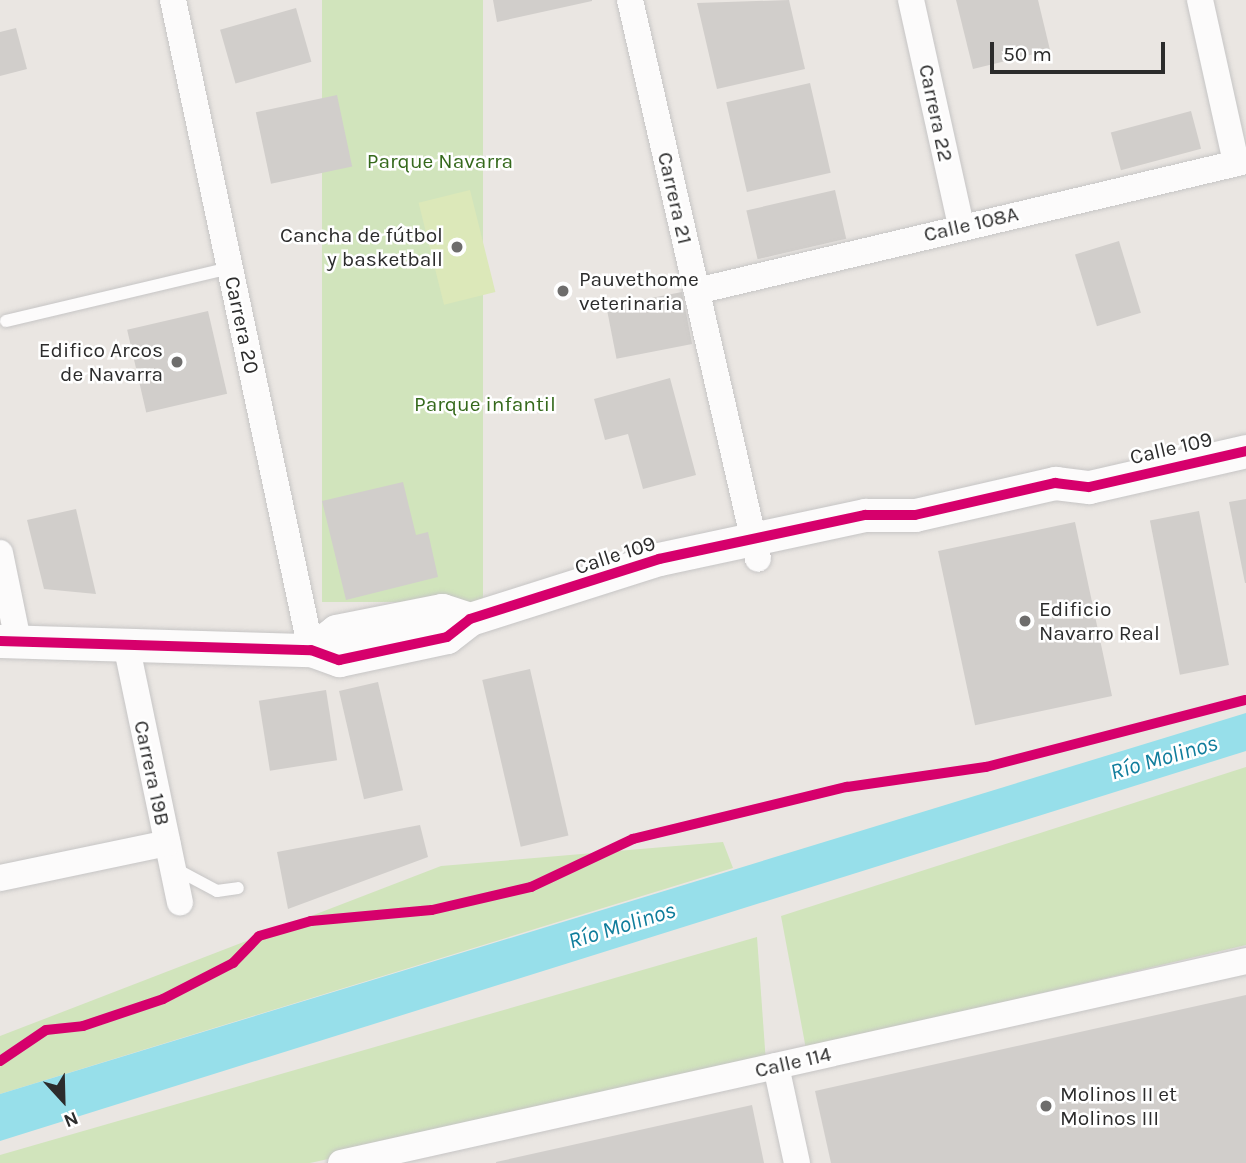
<!DOCTYPE html>
<html>
<head>
<meta charset="utf-8">
<style>
	body { margin:0 }
	#map { position:relative; width:1246px; height:1163px; overflow:hidden; background:#eae6e2; font-family:Karla,sans-serif }
	div>[style] { position:absolute }
	[style*='--x'] { left:calc(var(--x)*1px); top:calc(var(--y)*1px); width:calc(var(--w)*1px); rotate:calc(var(--a)*1deg) }
	.green>* { inset:0; background:#d1e4bc; transform-origin:0 0 }
	.pitch>* { inset:0; background:#dce8b9; transform-origin:0 0 }
	.water>* { inset:0; background:#97dfea }
	.building>* { inset:0; background:#d1cecb; transform-origin:0 0 }
	.roads { filter:drop-shadow(0 0 2px #c6c5c5) drop-shadow(0 0 2px #c6c5c5) }
	.service>* { height:12px; margin:-6px; padding:0 6px; transform-origin:6px; border-radius:6px; background:#fcfbfb }
	.minor>* { height:26px; margin:-13px; padding:0 13px; transform-origin:13px; border-radius:13px; background:#fcfbfb }
	.tertiary>* { height:33px; margin:-16.5px; padding:0 16.5px; transform-origin:16.5px; border-radius:16.5px; background:#fcfbfb }
	.cycleway>* { height:10px; margin:-5px; padding:0 5px; transform-origin:5px; border-radius:5px; background:#d6006c }
	.dots>* { width:19px; height:19px; translate:-50% -50%; box-sizing:border-box; border:4px solid #fff; border-radius:50% }
	span { translate:-50% -50%; white-space:nowrap; text-align:center; line-height:1.15; -webkit-text-stroke:5px #fff; paint-order:stroke }
	.street-label { font-size:21px; color:#2c2c2c }
	.park-label { font-size:21px; color:#35691c }
	.poi-label { font-size:21px; color:#2c2c2c }
	.right { translate:-100% -50%; text-align:right }
	.left { translate:0 -50%; text-align:left }
	.water-label { font-size:23px; color:#107d9c; font-style:italic }
	.north { position:absolute; left:28px; top:1065px; width:70px; height:70px; -webkit-text-stroke:5px #fff; paint-order:stroke; rotate:158deg; font-size:19px; font-weight:700; line-height:28px; text-align:center; color:#2c2c2c }
	.north::after { content:''; display:block; margin:auto; width:24px; height:32px; background:#2c2c2c; clip-path:polygon(50% 0,100% 100%,50% 72%,0 100%) }
	.scale { position:absolute; left:990px; top:42px; width:175px; height:32px; box-sizing:border-box; border:4px solid #2c2c2c; border-top:0; padding-left:9px; font-size:21px; line-height:24px; white-space:nowrap; color:#2c2c2c; -webkit-text-stroke:5px #fff; paint-order:stroke }
</style>
</head>
<body>
<div id="map">
	<div class="green">
		<i style="left:322px;top:0;width:161px;height:602px"></i>
		<i style="clip-path:polygon(1246px 767px,1246px 945px,806px 1049px,781px 916px)"></i>
		<i style="clip-path:polygon(723px 842px,733px 868px,0 1094px,0 1036px,441px 866px)"></i>
		<i style="clip-path:polygon(757px 937px,766px 1063px,310px 1163px,0 1163px,0 1155px)"></i>
	</div>
	<div class="pitch">
		<i style="left:470px;top:190px;width:105px;height:53px;rotate:76deg"></i>
	</div>
	<div class="water">
		<i style="clip-path:polygon(1246px 713px,1246px 751px,0 1141px,0 1094px)"></i>
	</div>
	<div class="building">
		<i style="clip-path:polygon(493px 0,592px 0,592px 1px,497px 22px)"></i>
		<i style="clip-path:polygon(789px 0,805px 69px,717px 89px,697px 3px)"></i>
		<i style="clip-path:polygon(956px 0,1038px 0,1050px 50px,973px 69px)"></i>
		<i style="left:296px;top:8px;width:56px;height:79px;rotate:74deg"></i>
		<i style="clip-path:polygon(16px 28px,27px 69px,0 76px,0 32px)"></i>
		<i style="left:810px;top:83px;width:92px;height:86px;rotate:77deg"></i>
		<i style="left:337px;top:95px;width:73px;height:83px;rotate:78deg"></i>
		<i style="left:1191px;top:111px;width:39px;height:83px;rotate:75deg"></i>
		<i style="left:835px;top:190px;width:50px;height:91px;rotate:77deg"></i>
		<i style="left:1119px;top:241px;width:75px;height:46px;rotate:73deg"></i>
		<i style="left:682px;top:292px;width:53px;height:77px;rotate:79deg"></i>
		<i style="left:208px;top:311px;width:85px;height:83px;rotate:77deg"></i>
		<i style="clip-path:polygon(670px 378px,696px 475px,643px 489px,628px 434px,605px 440px,594px 399px)"></i>
		<i style="clip-path:polygon(403px 482px,416px 535px,428px 532px,438px 577px,346px 600px,322px 501px)"></i>
		<i style="clip-path:polygon(1246px 499px,1246px 583px,1245px 583px,1229px 502px)"></i>
		<i style="clip-path:polygon(76px 509px,96px 594px,44px 589px,27px 520px)"></i>
		<i style="left:1199px;top:511px;width:157px;height:50px;rotate:79deg"></i>
		<i style="left:1075px;top:522px;width:178px;height:140px;rotate:78deg"></i>
		<i style="left:530px;top:669px;width:171px;height:49px;rotate:77deg"></i>
		<i style="left:378px;top:682px;width:111px;height:40px;rotate:77deg"></i>
		<i style="left:326px;top:690px;width:71px;height:68px;rotate:81deg"></i>
		<i style="clip-path:polygon(420px 825px,428px 857px,288px 909px,277px 852px)"></i>
		<i style="clip-path:polygon(1246px 995px,1246px 1163px,831px 1163px,815px 1091px)"></i>
		<i style="clip-path:polygon(752px 1105px,764px 1163px,496px 1163px,496px 1162px)"></i>
	</div>
	<div class="roads">
		<div class="service">
			<i style="--x:6;--y:321;--w:230;--a:-13.3"></i>
			<i style="--x:172;--y:867;--w:51;--a:28.1"></i>
			<i style="--x:217;--y:891;--w:21;--a:-8"></i>
		</div>
		<div class="minor">
			<i style="--x:173;--y:0;--w:664;--a:78.01"></i>
			<i style="--x:630;--y:0;--w:573;--a:77.1"></i>
			<i style="--x:911;--y:0;--w:231;--a:77.5"></i>
			<i style="--x:1200;--y:0;--w:167;--a:77.5"></i>
			<i style="--x:697;--y:291;--w:564;--a:-13.32"></i>
			<i style="--x:0;--y:553;--w:90;--a:78.4"></i>
			<i style="--x:126;--y:644;--w:264;--a:78.2"></i>
			<i style="--x:0;--y:878;--w:171;--a:-11.8"></i>
			<i style="--x:776;--y:1066;--w:99;--a:77.8"></i>
			<i style="--x:341;--y:1163;--w:927;--a:-12.58"></i>
		</div>
		<div class="tertiary">
			<i style="--x:0;--y:641;--w:311;--a:1.7"></i>
			<i style="--x:311;--y:650;--w:30;--a:20"></i>
			<i style="--x:339;--y:660;--w:110;--a:-12"></i>
			<i style="--x:447;--y:637;--w:29;--a:-38"></i>
			<i style="--x:470;--y:619;--w:198;--a:-17.6"></i>
			<i style="--x:659;--y:559;--w:211;--a:-12.1"></i>
			<i style="--x:865;--y:515;--w:50;--a:0"></i>
			<i style="--x:915;--y:515;--w:144;--a:-12.9"></i>
			<i style="--x:1055;--y:483;--w:34;--a:7"></i>
			<i style="--x:1089;--y:487;--w:161;--a:-12.9"></i>
			<i style="--x:311;--y:650;--w:31;--a:-37"></i>
			<i style="--x:336;--y:631;--w:108;--a:-11.2"></i>
			<i style="--x:442;--y:610;--w:29;--a:18"></i>
		</div>
	</div>
	<div class="cycleway">
		<i style="--x:0;--y:641;--w:311;--a:1.7"></i>
		<i style="--x:311;--y:650;--w:30;--a:20"></i>
		<i style="--x:339;--y:660;--w:110;--a:-12"></i>
		<i style="--x:447;--y:637;--w:29;--a:-38"></i>
		<i style="--x:470;--y:619;--w:198;--a:-17.6"></i>
		<i style="--x:659;--y:559;--w:211;--a:-12.1"></i>
		<i style="--x:865;--y:515;--w:50;--a:0"></i>
		<i style="--x:915;--y:515;--w:144;--a:-12.9"></i>
		<i style="--x:1055;--y:483;--w:34;--a:7"></i>
		<i style="--x:1089;--y:487;--w:161;--a:-12.9"></i>
		<i style="--x:0;--y:1061;--w:55;--a:-34"></i>
		<i style="--x:46;--y:1030;--w:37;--a:-6"></i>
		<i style="--x:83;--y:1026;--w:84;--a:-18.6"></i>
		<i style="--x:163;--y:999;--w:79;--a:-27.2"></i>
		<i style="--x:233;--y:963;--w:37;--a:-46"></i>
		<i style="--x:259;--y:936;--w:54;--a:-16.1"></i>
		<i style="--x:311;--y:921;--w:121;--a:-5.2"></i>
		<i style="--x:432;--y:910;--w:102;--a:-13.1"></i>
		<i style="--x:531;--y:887;--w:113;--a:-25.2"></i>
		<i style="--x:633;--y:839;--w:220;--a:-13.7"></i>
		<i style="--x:847;--y:787;--w:140;--a:-8.2"></i>
		<i style="--x:986;--y:767;--w:268;--a:-14.5"></i>
	</div>
	<div class="dots">
		<i style="left:457px;top:247px;background:#6e6d6c"></i>
		<i style="left:563px;top:291px;background:#6e6d6c"></i>
		<i style="left:177px;top:362px;background:#6e6d6c"></i>
		<i style="left:1025px;top:621px;background:#6e6d6c"></i>
		<i style="left:1046px;top:1106px;background:#6e6d6c"></i>
	</div>
	<div class="street-label">
		<span style="left:936px;top:113px;rotate:78deg">Carrera 22</span>
		<span style="left:675px;top:198px;rotate:77deg">Carrera 21</span>
		<span style="left:971px;top:224px;rotate:-13deg">Calle 108A</span>
		<span style="left:242px;top:325px;rotate:78deg">Carrera 20</span>
		<span style="left:1171px;top:448px;rotate:-13deg">Calle 109</span>
		<span style="left:615px;top:555px;rotate:-18deg">Calle 109</span>
		<span style="left:152px;top:773px;rotate:78deg">Carrera 19B</span>
		<span style="left:793px;top:1062px;rotate:-13deg">Calle 114</span>
	</div>
	<div class="park-label">
		<span style="left:440px;top:161px">Parque Navarra</span>
		<span style="left:485px;top:404px">Parque infantil</span>
	</div>
	<div class="poi-label">
		<span class="right" style="left:443px;top:247px">Cancha de fútbol<br>y basketball</span>
		<span class="left" style="left:579px;top:291px">Pauvethome<br>veterinaria</span>
		<span class="right" style="left:163px;top:362px">Edifico Arcos<br>de Navarra</span>
		<span class="left" style="left:1039px;top:621px">Edificio<br>Navarro Real</span>
		<span class="left" style="left:1060px;top:1106px">Molinos II et<br>Molinos III</span>
	</div>
	<div class="water-label">
		<span style="left:1164px;top:758px;rotate:-16deg">Río Molinos</span>
		<span style="left:622px;top:926px;rotate:-17deg">Río Molinos</span>
	</div>
	<div class="north">N</div>
	<div class="scale">50 m</div>
</div>
</body>
</html>
